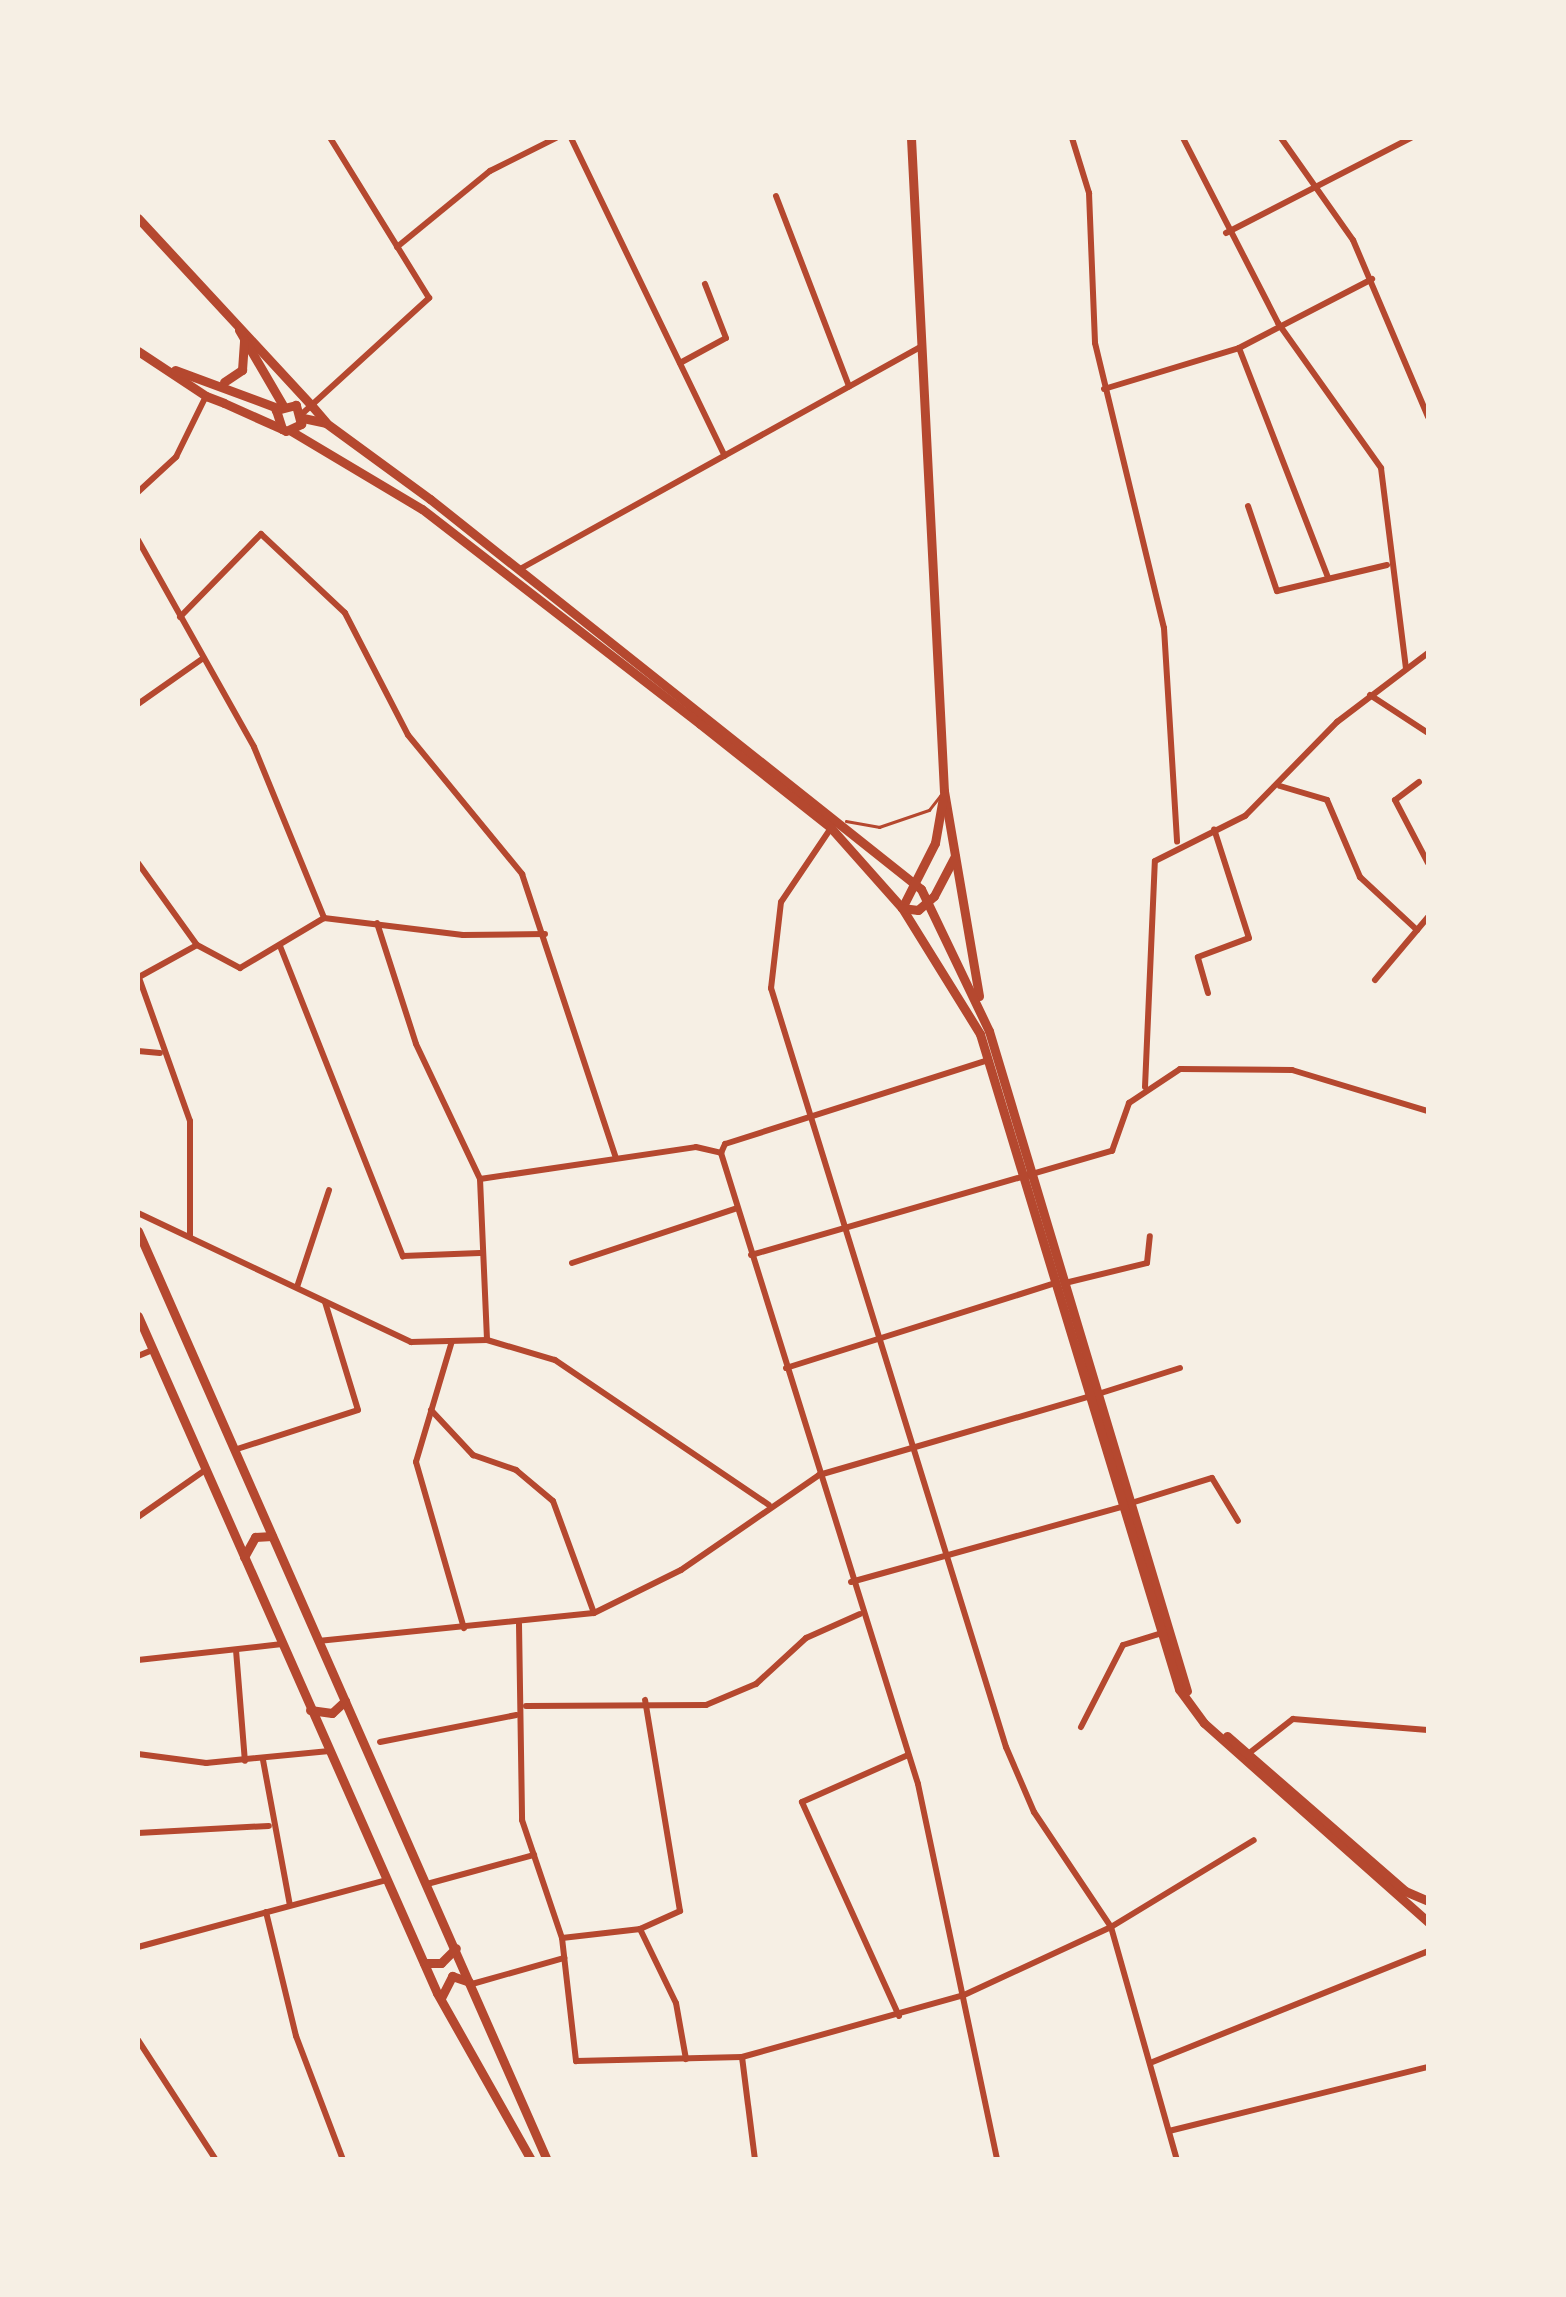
<!DOCTYPE html>
<html>
<head>
<meta charset="utf-8">
<style>
	body { margin:0 }
	#map { position:relative; width:1566px; height:2297px; overflow:hidden; background:#f6efe4; font-family:"Roboto Serif",serif }
	div>[style] { position:absolute }
	[style*='--x'] { left:calc(var(--x)*1px); top:calc(var(--y)*1px); width:calc(var(--w)*1px); rotate:calc(var(--a)*1deg) }
	.service>* { height:2.5px; margin:-1.25px; padding:0 1.25px; transform-origin:1.25px; border-radius:1.25px; background:#b5482f }
	.minor>* { height:6px; margin:-3px; padding:0 3px; transform-origin:3px; border-radius:3px; background:#b5482f }
	.secondary>* { height:9px; margin:-4.5px; padding:0 4.5px; transform-origin:4.5px; border-radius:4.5px; background:#b5482f }
	.primary>* { height:9px; margin:-4.5px; padding:0 4.5px; transform-origin:4.5px; border-radius:4.5px; background:#b5482f }
	span { translate:-50% -50%; white-space:nowrap; text-align:center; line-height:1.15; -webkit-text-stroke:10px #f6efe4; paint-order:stroke }
	.frame { position:absolute; inset:0; border:140px solid #f6efe4; pointer-events:none }
</style>
</head>
<body>
<div id="map">
	<div class="service">
		<i style="--x:846;--y:821;--w:34;--a:10"></i>
		<i style="--x:879;--y:827;--w:53;--a:-18.8"></i>
		<i style="--x:929;--y:810;--w:18;--a:-52"></i>
	</div>
	<div class="minor">
		<i style="--x:571;--y:138;--w:353;--a:64.2"></i>
		<i style="--x:1072;--y:138;--w:58;--a:72.8"></i>
		<i style="--x:1089;--y:193;--w:150;--a:87.7"></i>
		<i style="--x:1095;--y:343;--w:293;--a:76.4"></i>
		<i style="--x:1164;--y:628;--w:214;--a:86.5"></i>
		<i style="--x:1183;--y:138;--w:208;--a:62.8"></i>
		<i style="--x:1278;--y:323;--w:178;--a:54.6"></i>
		<i style="--x:1381;--y:468;--w:202;--a:82.9"></i>
		<i style="--x:1281;--y:138;--w:125;--a:54.8"></i>
		<i style="--x:1353;--y:240;--w:192;--a:67"></i>
		<i style="--x:776;--y:196;--w:204;--a:69"></i>
		<i style="--x:1226;--y:233;--w:208;--a:-27.2"></i>
		<i style="--x:397;--y:247;--w:120;--a:-39.3"></i>
		<i style="--x:490;--y:171;--w:74;--a:-26.6"></i>
		<i style="--x:1239;--y:348;--w:247;--a:68.8"></i>
		<i style="--x:680;--y:363;--w:52;--a:-28.5"></i>
		<i style="--x:726;--y:338;--w:58;--a:-111.3"></i>
		<i style="--x:1104;--y:389;--w:141;--a:-16.9"></i>
		<i style="--x:1239;--y:348;--w:150;--a:-27.4"></i>
		<i style="--x:303;--y:413;--w:171;--a:-42.4"></i>
		<i style="--x:429;--y:298;--w:188;--a:-121.7"></i>
		<i style="--x:138;--y:492;--w:52;--a:-42.6"></i>
		<i style="--x:176;--y:457;--w:68;--a:-63.8"></i>
		<i style="--x:1248;--y:506;--w:90;--a:71.2"></i>
		<i style="--x:1277;--y:591;--w:113;--a:-13.3"></i>
		<i style="--x:138;--y:540;--w:237;--a:60.7"></i>
		<i style="--x:254;--y:747;--w:185;--a:67.7"></i>
		<i style="--x:520;--y:569;--w:458;--a:-29"></i>
		<i style="--x:180;--y:617;--w:116;--a:-45.7"></i>
		<i style="--x:261;--y:534;--w:115;--a:43.2"></i>
		<i style="--x:345;--y:613;--w:137;--a:62.7"></i>
		<i style="--x:408;--y:735;--w:180;--a:50.6"></i>
		<i style="--x:522;--y:874;--w:299;--a:71.7"></i>
		<i style="--x:1370;--y:695;--w:69;--a:33.2"></i>
		<i style="--x:138;--y:704;--w:78;--a:-35.1"></i>
		<i style="--x:1419;--y:782;--w:30;--a:143"></i>
		<i style="--x:1395;--y:800;--w:71;--a:62.4"></i>
		<i style="--x:1280;--y:786;--w:49;--a:16.6"></i>
		<i style="--x:1327;--y:800;--w:84;--a:66.8"></i>
		<i style="--x:1360;--y:877;--w:78;--a:42.9"></i>
		<i style="--x:831;--y:828;--w:89;--a:124"></i>
		<i style="--x:781;--y:902;--w:87;--a:96.6"></i>
		<i style="--x:771;--y:988;--w:795;--a:72.8"></i>
		<i style="--x:1006;--y:1747;--w:71;--a:66.7"></i>
		<i style="--x:1034;--y:1812;--w:138;--a:56.2"></i>
		<i style="--x:1111;--y:1927;--w:242;--a:74.2"></i>
		<i style="--x:138;--y:863;--w:101;--a:54.3"></i>
		<i style="--x:197;--y:945;--w:49;--a:28.1"></i>
		<i style="--x:240;--y:968;--w:98;--a:-30.8"></i>
		<i style="--x:324;--y:918;--w:140;--a:7"></i>
		<i style="--x:463;--y:935;--w:82;--a:-0.7"></i>
		<i style="--x:377;--y:923;--w:127;--a:72.1"></i>
		<i style="--x:416;--y:1044;--w:149;--a:64.6"></i>
		<i style="--x:480;--y:1179;--w:161;--a:87.5"></i>
		<i style="--x:280;--y:946;--w:334;--a:68.4"></i>
		<i style="--x:403;--y:1256;--w:77;--a:-2.2"></i>
		<i style="--x:138;--y:975;--w:155;--a:70.4"></i>
		<i style="--x:190;--y:1121;--w:114;--a:90"></i>
		<i style="--x:139;--y:977;--w:66;--a:-28.9"></i>
		<i style="--x:1375;--y:980;--w:82;--a:-49.9"></i>
		<i style="--x:1208;--y:993;--w:37;--a:-106"></i>
		<i style="--x:1198;--y:957;--w:54;--a:-20.4"></i>
		<i style="--x:1249;--y:938;--w:114;--a:-107.8"></i>
		<i style="--x:138;--y:1051;--w:22;--a:5"></i>
		<i style="--x:1145;--y:1087;--w:226;--a:-87.5"></i>
		<i style="--x:1155;--y:861;--w:101;--a:-26.6"></i>
		<i style="--x:1245;--y:816;--w:132;--a:-45.6"></i>
		<i style="--x:1337;--y:722;--w:114;--a:-37.2"></i>
		<i style="--x:721;--y:1153;--w:661;--a:72.66"></i>
		<i style="--x:918;--y:1784;--w:384;--a:78.1"></i>
		<i style="--x:721;--y:1153;--w:10;--a:-66"></i>
		<i style="--x:725;--y:1144;--w:276;--a:-17.7"></i>
		<i style="--x:480;--y:1179;--w:218;--a:-8.4"></i>
		<i style="--x:696;--y:1147;--w:26;--a:13"></i>
		<i style="--x:138;--y:1213;--w:302;--a:25.3"></i>
		<i style="--x:411;--y:1342;--w:76;--a:-1.5"></i>
		<i style="--x:487;--y:1340;--w:71;--a:16.4"></i>
		<i style="--x:555;--y:1360;--w:258;--a:34.1"></i>
		<i style="--x:751;--y:1255;--w:376;--a:-16.1"></i>
		<i style="--x:1112;--y:1151;--w:51;--a:-70.5"></i>
		<i style="--x:1129;--y:1103;--w:61;--a:-33.7"></i>
		<i style="--x:1180;--y:1069;--w:112;--a:0.5"></i>
		<i style="--x:1292;--y:1070;--w:142;--a:16.8"></i>
		<i style="--x:572;--y:1263;--w:174;--a:-18.4"></i>
		<i style="--x:1065;--y:1283;--w:84;--a:-13.7"></i>
		<i style="--x:1147;--y:1263;--w:27;--a:-84"></i>
		<i style="--x:297;--y:1287;--w:102;--a:-71.7"></i>
		<i style="--x:452;--y:1341;--w:126;--a:106.6"></i>
		<i style="--x:416;--y:1462;--w:173;--a:73.9"></i>
		<i style="--x:138;--y:1356;--w:15;--a:-23"></i>
		<i style="--x:786;--y:1368;--w:282;--a:-17.5"></i>
		<i style="--x:1098;--y:1394;--w:86;--a:-17.6"></i>
		<i style="--x:431;--y:1410;--w:62;--a:47"></i>
		<i style="--x:473;--y:1455;--w:46;--a:19.2"></i>
		<i style="--x:516;--y:1470;--w:48;--a:40"></i>
		<i style="--x:553;--y:1501;--w:119;--a:69.9"></i>
		<i style="--x:234;--y:1450;--w:130;--a:-17.9"></i>
		<i style="--x:358;--y:1410;--w:113;--a:-107"></i>
		<i style="--x:1128;--y:1504;--w:88;--a:-17.2"></i>
		<i style="--x:1212;--y:1478;--w:50;--a:58.8"></i>
		<i style="--x:138;--y:1517;--w:82;--a:-35"></i>
		<i style="--x:851;--y:1582;--w:280;--a:-15.5"></i>
		<i style="--x:519;--y:1624;--w:196;--a:89.1"></i>
		<i style="--x:522;--y:1820;--w:125;--a:71.3"></i>
		<i style="--x:562;--y:1938;--w:124;--a:83.5"></i>
		<i style="--x:576;--y:2061;--w:166;--a:-1.4"></i>
		<i style="--x:742;--y:2057;--w:230;--a:-15.6"></i>
		<i style="--x:964;--y:1995;--w:162;--a:-24.8"></i>
		<i style="--x:1111;--y:1927;--w:167;--a:-31.3"></i>
		<i style="--x:318;--y:1641;--w:277;--a:-5.8"></i>
		<i style="--x:594;--y:1613;--w:97;--a:-26.3"></i>
		<i style="--x:681;--y:1570;--w:168;--a:-34.5"></i>
		<i style="--x:819;--y:1475;--w:280;--a:-16.2"></i>
		<i style="--x:236;--y:1650;--w:111;--a:85.4"></i>
		<i style="--x:138;--y:1660;--w:145;--a:-6.3"></i>
		<i style="--x:526;--y:1706;--w:180;--a:-0.3"></i>
		<i style="--x:706;--y:1705;--w:54;--a:-22.8"></i>
		<i style="--x:756;--y:1684;--w:68;--a:-42.6"></i>
		<i style="--x:806;--y:1638;--w:59;--a:-24"></i>
		<i style="--x:1081;--y:1727;--w:92;--a:-62.9"></i>
		<i style="--x:1123;--y:1645;--w:37;--a:-17"></i>
		<i style="--x:380;--y:1742;--w:139;--a:-11.2"></i>
		<i style="--x:138;--y:1754;--w:69;--a:7.5"></i>
		<i style="--x:206;--y:1763;--w:124;--a:-5.6"></i>
		<i style="--x:1248;--y:1754;--w:57;--a:-37.9"></i>
		<i style="--x:1293;--y:1719;--w:135;--a:4.7"></i>
		<i style="--x:263;--y:1760;--w:147;--a:79.5"></i>
		<i style="--x:138;--y:1833;--w:131;--a:-3.1"></i>
		<i style="--x:427;--y:1884;--w:111;--a:-15.2"></i>
		<i style="--x:266;--y:1912;--w:128;--a:76.4"></i>
		<i style="--x:296;--y:2036;--w:133;--a:69.2"></i>
		<i style="--x:640;--y:1929;--w:82;--a:64.1"></i>
		<i style="--x:676;--y:2003;--w:57;--a:79.9"></i>
		<i style="--x:562;--y:1938;--w:79;--a:-6.6"></i>
		<i style="--x:640;--y:1929;--w:44;--a:-24.2"></i>
		<i style="--x:680;--y:1911;--w:214;--a:-99.4"></i>
		<i style="--x:138;--y:1947;--w:258;--a:-15.1"></i>
		<i style="--x:472;--y:1984;--w:96;--a:-15.8"></i>
		<i style="--x:899;--y:2016;--w:235;--a:-114.4"></i>
		<i style="--x:802;--y:1802;--w:116;--a:-23.9"></i>
		<i style="--x:138;--y:2040;--w:143;--a:57"></i>
		<i style="--x:742;--y:2057;--w:104;--a:82.8"></i>
		<i style="--x:1150;--y:2063;--w:300;--a:-21.9"></i>
		<i style="--x:1169;--y:2131;--w:267;--a:-13.9"></i>
	</div>
	<div class="secondary">
		<i style="--x:138;--y:218;--w:256;--a:47.2"></i>
		<i style="--x:239;--y:330;--w:86;--a:59.8"></i>
		<i style="--x:224;--y:382;--w:22;--a:-34"></i>
		<i style="--x:242;--y:370;--w:30;--a:-86"></i>
		<i style="--x:138;--y:1231;--w:1015;--a:66.24"></i>
		<i style="--x:138;--y:1316;--w:740;--a:66.17"></i>
		<i style="--x:437;--y:1993;--w:192;--a:60.6"></i>
		<i style="--x:244;--y:1557;--w:23;--a:-61"></i>
		<i style="--x:255;--y:1537;--w:17;--a:-3"></i>
		<i style="--x:310;--y:1710;--w:22;--a:8"></i>
		<i style="--x:332;--y:1713;--w:18;--a:-43"></i>
		<i style="--x:424;--y:1963;--w:17;--a:0"></i>
		<i style="--x:441;--y:1963;--w:21;--a:-45"></i>
		<i style="--x:441;--y:1998;--w:25;--a:-63"></i>
		<i style="--x:452;--y:1976;--w:18;--a:19"></i>
	</div>
	<div class="primary">
		<i style="--x:911;--y:138;--w:654;--a:87.11"></i>
		<i style="--x:944;--y:791;--w:208;--a:80.3"></i>
		<i style="--x:138;--y:351;--w:82;--a:33.5"></i>
		<i style="--x:206;--y:396;--w:19;--a:21"></i>
		<i style="--x:224;--y:403;--w:64;--a:24.1"></i>
		<i style="--x:282;--y:429;--w:4;--a:27"></i>
		<i style="--x:286;--y:431;--w:17;--a:-25"></i>
		<i style="--x:301;--y:424;--w:20;--a:-105"></i>
		<i style="--x:296;--y:405;--w:21;--a:166"></i>
		<i style="--x:276;--y:410;--w:20;--a:72"></i>
		<i style="--x:175;--y:370;--w:110;--a:20.3"></i>
		<i style="--x:312;--y:406;--w:20;--a:49"></i>
		<i style="--x:303;--y:418;--w:24;--a:12"></i>
		<i style="--x:326;--y:423;--w:129;--a:36.2"></i>
		<i style="--x:430;--y:499;--w:627;--a:38.46"></i>
		<i style="--x:921;--y:889;--w:157;--a:64.4"></i>
		<i style="--x:989;--y:1031;--w:689;--a:73.3"></i>
		<i style="--x:291;--y:431;--w:152;--a:30.8"></i>
		<i style="--x:422;--y:509;--w:351;--a:37.7"></i>
		<i style="--x:700;--y:724;--w:167;--a:38.4"></i>
		<i style="--x:831;--y:828;--w:107;--a:48.4"></i>
		<i style="--x:902;--y:908;--w:148;--a:58.2"></i>
		<i style="--x:980;--y:1034;--w:685;--a:73.1"></i>
		<i style="--x:1179;--y:1689;--w:42;--a:53.7"></i>
		<i style="--x:1204;--y:1723;--w:300;--a:41.6"></i>
		<i style="--x:902;--y:908;--w:73;--a:-63.1"></i>
		<i style="--x:935;--y:843;--w:47;--a:-80.1"></i>
		<i style="--x:902;--y:908;--w:16;--a:7"></i>
		<i style="--x:918;--y:910;--w:21;--a:-41"></i>
		<i style="--x:934;--y:896;--w:45;--a:-62.3"></i>
		<i style="--x:1227;--y:1736;--w:236;--a:41"></i>
		<i style="--x:1405;--y:1891;--w:25;--a:23"></i>
	</div>
	<div class="frame"></div>
</div>
</body>
</html>
